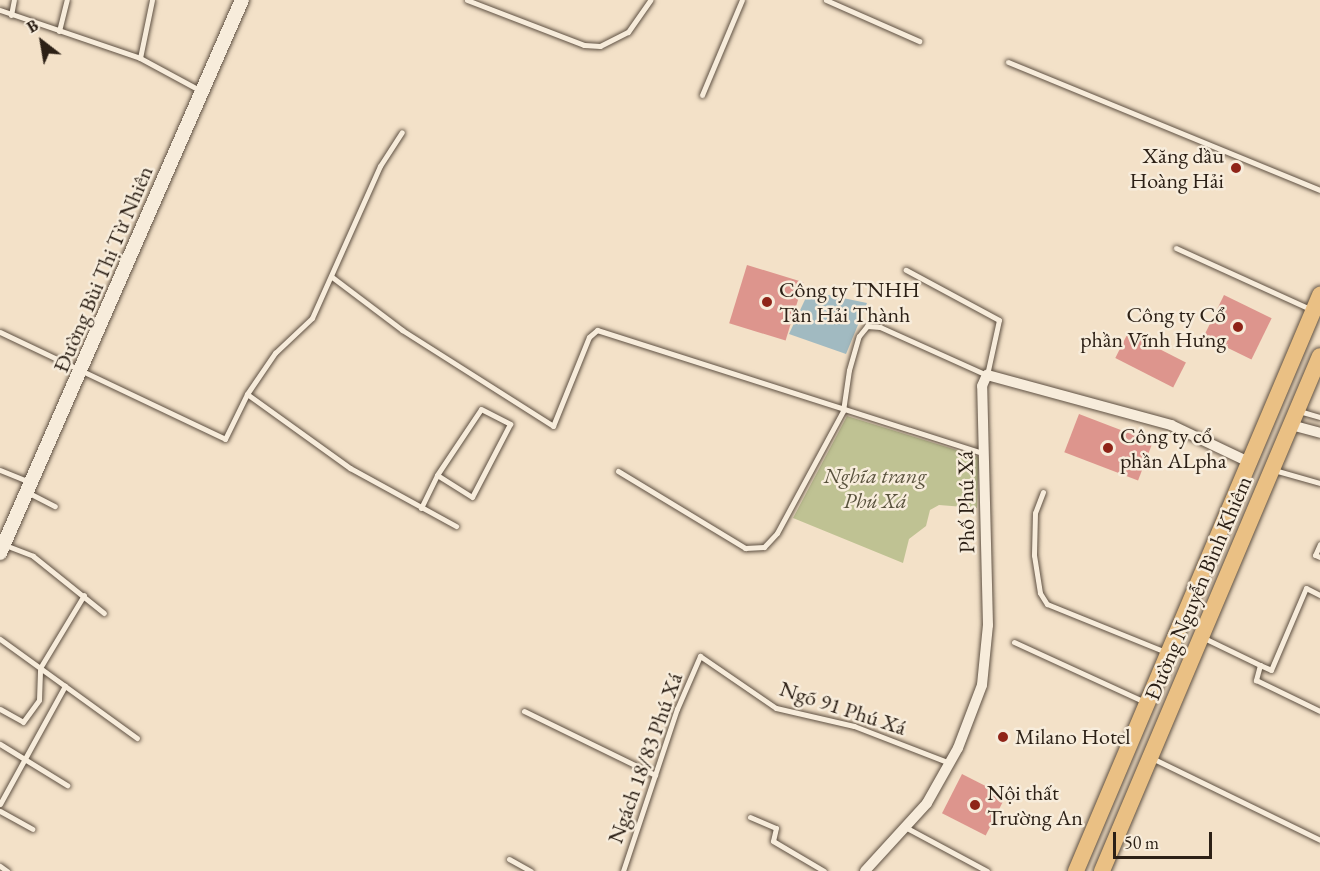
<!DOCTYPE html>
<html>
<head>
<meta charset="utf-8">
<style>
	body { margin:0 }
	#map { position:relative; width:1320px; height:871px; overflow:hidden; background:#f3e1c8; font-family:"EB Garamond",serif }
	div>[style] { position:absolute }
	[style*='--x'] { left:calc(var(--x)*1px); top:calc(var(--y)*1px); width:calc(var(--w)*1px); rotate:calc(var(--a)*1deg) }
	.green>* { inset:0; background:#bfc293 }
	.water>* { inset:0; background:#a1bac1 }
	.building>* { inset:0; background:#dd958d; transform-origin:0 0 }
	.roads { filter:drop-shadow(0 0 2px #5e5042) drop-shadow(0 0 2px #5e5042) }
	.service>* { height:5px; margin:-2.5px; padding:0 2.5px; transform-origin:2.5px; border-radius:2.5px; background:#f7ecdb }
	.minor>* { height:10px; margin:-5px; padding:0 5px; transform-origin:5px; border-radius:5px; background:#f7ecdb }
	.tertiary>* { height:14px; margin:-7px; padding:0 7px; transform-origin:7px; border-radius:7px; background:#f7ecdb }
	.trunk>* { height:16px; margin:-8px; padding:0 8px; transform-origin:8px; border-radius:8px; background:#eac084 }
	.dots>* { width:16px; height:16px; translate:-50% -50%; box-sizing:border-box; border:3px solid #f7ecdb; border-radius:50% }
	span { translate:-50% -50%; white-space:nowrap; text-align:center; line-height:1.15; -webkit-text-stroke:5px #f7ecdb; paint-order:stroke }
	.poi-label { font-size:22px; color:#2c2016 }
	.right { translate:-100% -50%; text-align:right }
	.left { translate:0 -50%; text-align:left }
	.street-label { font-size:22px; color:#2c2016 }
	.park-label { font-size:22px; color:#58513c; font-style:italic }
	.north { position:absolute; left:12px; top:12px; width:60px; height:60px; -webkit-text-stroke:4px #f7ecdb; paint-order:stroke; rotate:329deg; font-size:16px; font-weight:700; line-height:24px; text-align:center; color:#2c2016 }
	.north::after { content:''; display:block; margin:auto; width:21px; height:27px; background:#2c2016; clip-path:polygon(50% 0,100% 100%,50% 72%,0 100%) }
	.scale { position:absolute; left:1113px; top:832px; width:99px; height:27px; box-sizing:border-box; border:3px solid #2c2016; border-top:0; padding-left:8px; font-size:18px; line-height:21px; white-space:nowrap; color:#2c2016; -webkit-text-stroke:4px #f7ecdb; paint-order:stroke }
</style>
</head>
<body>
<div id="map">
	<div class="green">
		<i style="clip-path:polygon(847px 416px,979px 457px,977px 508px,939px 505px,930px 510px,926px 526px,909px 539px,903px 563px,793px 518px)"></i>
	</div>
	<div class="water">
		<i style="clip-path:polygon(809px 291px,867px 303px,846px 354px,789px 334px)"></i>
	</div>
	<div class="building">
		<i style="left:747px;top:265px;width:59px;height:61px;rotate:17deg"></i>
		<i style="left:1224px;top:295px;width:53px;height:46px;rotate:26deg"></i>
		<i style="left:1128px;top:333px;width:65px;height:28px;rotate:27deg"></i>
		<i style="left:1079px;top:414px;width:79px;height:41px;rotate:21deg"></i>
		<i style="left:962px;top:774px;width:49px;height:44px;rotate:27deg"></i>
	</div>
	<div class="roads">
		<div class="service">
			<i style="--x:467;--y:0;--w:125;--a:21"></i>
			<i style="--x:584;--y:45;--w:16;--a:4"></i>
			<i style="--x:600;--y:46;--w:31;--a:-27"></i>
			<i style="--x:628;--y:32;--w:39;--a:-55"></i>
			<i style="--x:826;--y:0;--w:102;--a:23.8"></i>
			<i style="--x:0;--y:10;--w:148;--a:18.9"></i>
			<i style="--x:140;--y:58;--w:69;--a:28.4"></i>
			<i style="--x:11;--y:15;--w:15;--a:-79"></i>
			<i style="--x:59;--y:31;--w:32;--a:-76"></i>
			<i style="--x:140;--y:58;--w:59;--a:-78.3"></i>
			<i style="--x:1008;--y:62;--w:337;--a:22.3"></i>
			<i style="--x:702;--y:95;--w:103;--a:-67.2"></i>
			<i style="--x:1176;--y:248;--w:149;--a:24.5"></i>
			<i style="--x:332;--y:277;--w:88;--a:37.1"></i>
			<i style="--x:402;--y:330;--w:179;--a:32.4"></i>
			<i style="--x:553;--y:426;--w:96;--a:-68"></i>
			<i style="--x:589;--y:337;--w:11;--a:-41"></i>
			<i style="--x:597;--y:330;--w:405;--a:17.7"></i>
			<i style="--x:0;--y:332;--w:249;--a:25.4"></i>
			<i style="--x:225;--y:439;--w:50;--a:-63.9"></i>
			<i style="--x:247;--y:394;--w:50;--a:-55.7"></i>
			<i style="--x:275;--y:353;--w:51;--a:-43.4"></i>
			<i style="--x:312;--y:318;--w:167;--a:-65.9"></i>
			<i style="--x:380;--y:166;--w:40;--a:-57.1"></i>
			<i style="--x:247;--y:394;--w:127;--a:35.7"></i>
			<i style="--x:350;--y:468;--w:121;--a:28.7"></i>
			<i style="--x:1299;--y:411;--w:22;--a:16"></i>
			<i style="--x:0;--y:470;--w:32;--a:22"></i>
			<i style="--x:1274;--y:470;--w:48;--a:15.8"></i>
			<i style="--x:618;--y:471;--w:149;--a:31.2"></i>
			<i style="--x:745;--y:548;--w:19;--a:-3"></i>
			<i style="--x:764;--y:547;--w:19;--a:-47"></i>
			<i style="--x:777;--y:533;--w:139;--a:-61.6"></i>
			<i style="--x:843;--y:411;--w:41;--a:-81.7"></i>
			<i style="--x:849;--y:370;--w:35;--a:-74"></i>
			<i style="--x:859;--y:336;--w:13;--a:-51"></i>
			<i style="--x:867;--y:326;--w:13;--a:4"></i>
			<i style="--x:880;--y:327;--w:117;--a:24.2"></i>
			<i style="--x:987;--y:375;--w:56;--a:-77.7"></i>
			<i style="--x:999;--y:320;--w:106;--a:-151.7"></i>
			<i style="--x:1043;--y:492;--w:22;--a:111"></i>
			<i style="--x:1035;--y:513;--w:42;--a:91.4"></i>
			<i style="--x:1034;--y:555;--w:38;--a:81"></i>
			<i style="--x:1040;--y:593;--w:13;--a:58"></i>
			<i style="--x:1047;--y:604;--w:128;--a:22"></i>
			<i style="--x:29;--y:493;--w:29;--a:27"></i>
			<i style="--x:421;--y:508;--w:37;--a:-64"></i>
			<i style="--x:437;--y:475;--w:79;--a:-56.3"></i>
			<i style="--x:481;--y:409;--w:33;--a:27"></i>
			<i style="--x:510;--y:424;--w:82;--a:117.5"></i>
			<i style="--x:472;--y:497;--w:41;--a:-147.8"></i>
			<i style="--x:1320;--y:544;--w:12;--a:114"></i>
			<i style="--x:1315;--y:555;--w:5;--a:22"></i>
			<i style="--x:5;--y:545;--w:30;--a:21"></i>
			<i style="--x:33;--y:556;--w:91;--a:38.8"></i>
			<i style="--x:1204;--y:638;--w:62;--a:25.7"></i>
			<i style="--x:1260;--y:665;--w:16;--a:105"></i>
			<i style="--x:1256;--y:680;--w:71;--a:25.8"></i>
			<i style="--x:0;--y:639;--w:169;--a:35.9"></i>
			<i style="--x:1014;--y:642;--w:144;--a:24.6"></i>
			<i style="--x:1260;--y:665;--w:12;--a:24"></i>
			<i style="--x:1271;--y:670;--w:89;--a:-66.9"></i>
			<i style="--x:1306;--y:588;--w:16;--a:27"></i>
			<i style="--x:0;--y:709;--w:26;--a:29"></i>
			<i style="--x:23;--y:722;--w:27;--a:-54"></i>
			<i style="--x:39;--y:700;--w:32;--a:-88"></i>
			<i style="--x:40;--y:668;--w:85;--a:-58.9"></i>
			<i style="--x:524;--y:711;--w:146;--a:26"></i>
			<i style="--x:0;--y:744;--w:79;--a:31.5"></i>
			<i style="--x:1152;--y:758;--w:187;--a:26"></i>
			<i style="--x:0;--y:804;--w:135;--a:-61.2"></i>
			<i style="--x:0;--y:811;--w:37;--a:29"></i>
			<i style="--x:750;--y:817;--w:28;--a:23"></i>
			<i style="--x:776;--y:828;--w:13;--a:103"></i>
			<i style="--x:773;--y:841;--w:59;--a:30.5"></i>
			<i style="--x:905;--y:827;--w:93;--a:28.2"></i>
			<i style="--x:509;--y:859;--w:25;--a:29"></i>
			<i style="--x:0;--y:866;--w:9;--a:36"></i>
			<i style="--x:623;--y:871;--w:171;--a:-71.6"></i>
			<i style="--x:677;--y:709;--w:58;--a:-66.5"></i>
			<i style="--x:700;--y:656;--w:92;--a:34.4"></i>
			<i style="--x:776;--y:708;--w:80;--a:13"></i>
			<i style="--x:854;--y:726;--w:103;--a:21.1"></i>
		</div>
		<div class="minor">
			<i style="--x:1291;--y:425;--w:30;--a:15"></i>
			<i style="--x:865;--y:871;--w:92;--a:-47.6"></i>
			<i style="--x:927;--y:803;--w:63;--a:-60.6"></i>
			<i style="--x:958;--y:748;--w:67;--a:-69.1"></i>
			<i style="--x:982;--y:685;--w:60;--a:-84.3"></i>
			<i style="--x:988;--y:625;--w:239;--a:-91.4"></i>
			<i style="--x:982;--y:386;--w:12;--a:-66"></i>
			<i style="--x:987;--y:375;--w:191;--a:15.2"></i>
			<i style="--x:1171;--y:425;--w:89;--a:25.4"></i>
		</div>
		<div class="tertiary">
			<i style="--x:0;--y:553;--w:604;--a:-66.37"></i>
		</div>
		<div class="trunk">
			<i style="--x:1076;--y:871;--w:626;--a:-67.04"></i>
			<i style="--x:1102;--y:871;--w:559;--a:-67.06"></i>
		</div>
	</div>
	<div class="dots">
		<i style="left:1236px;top:168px;background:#8f2418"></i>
		<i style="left:767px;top:302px;background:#8f2418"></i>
		<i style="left:1238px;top:327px;background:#8f2418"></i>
		<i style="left:1108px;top:448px;background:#8f2418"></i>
		<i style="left:1003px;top:737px;background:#8f2418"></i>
		<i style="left:975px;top:805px;background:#8f2418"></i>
	</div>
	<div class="poi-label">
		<span class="right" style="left:1224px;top:168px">Xăng dầu<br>Hoàng Hải</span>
		<span class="left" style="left:779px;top:302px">Công ty TNHH<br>Tân Hải Thành</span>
		<span class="right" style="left:1226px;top:327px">Công ty Cổ<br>phần Vĩnh Hưng</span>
		<span class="left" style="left:1120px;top:448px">Công ty cổ<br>phần ALpha</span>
		<span class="left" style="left:1015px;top:737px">Milano Hotel</span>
		<span class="left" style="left:987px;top:805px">Nội thất<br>Trường An</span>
	</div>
	<div class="street-label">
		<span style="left:103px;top:269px;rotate:-67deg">Đường Bùi Thị Từ Nhiên</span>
		<span style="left:966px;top:502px;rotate:-91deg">Phố Phú Xá</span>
		<span style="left:1198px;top:588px;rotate:-67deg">Đường Nguyễn Bình Khiêm</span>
		<span style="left:843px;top:708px;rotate:18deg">Ngõ 91 Phú Xá</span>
		<span style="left:645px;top:758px;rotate:-70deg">Ngách 18/83 Phú Xá</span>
	</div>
	<div class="park-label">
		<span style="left:875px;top:488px">Nghĩa trang<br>Phú Xá</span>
	</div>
	<div class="north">B</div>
	<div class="scale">50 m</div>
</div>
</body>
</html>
